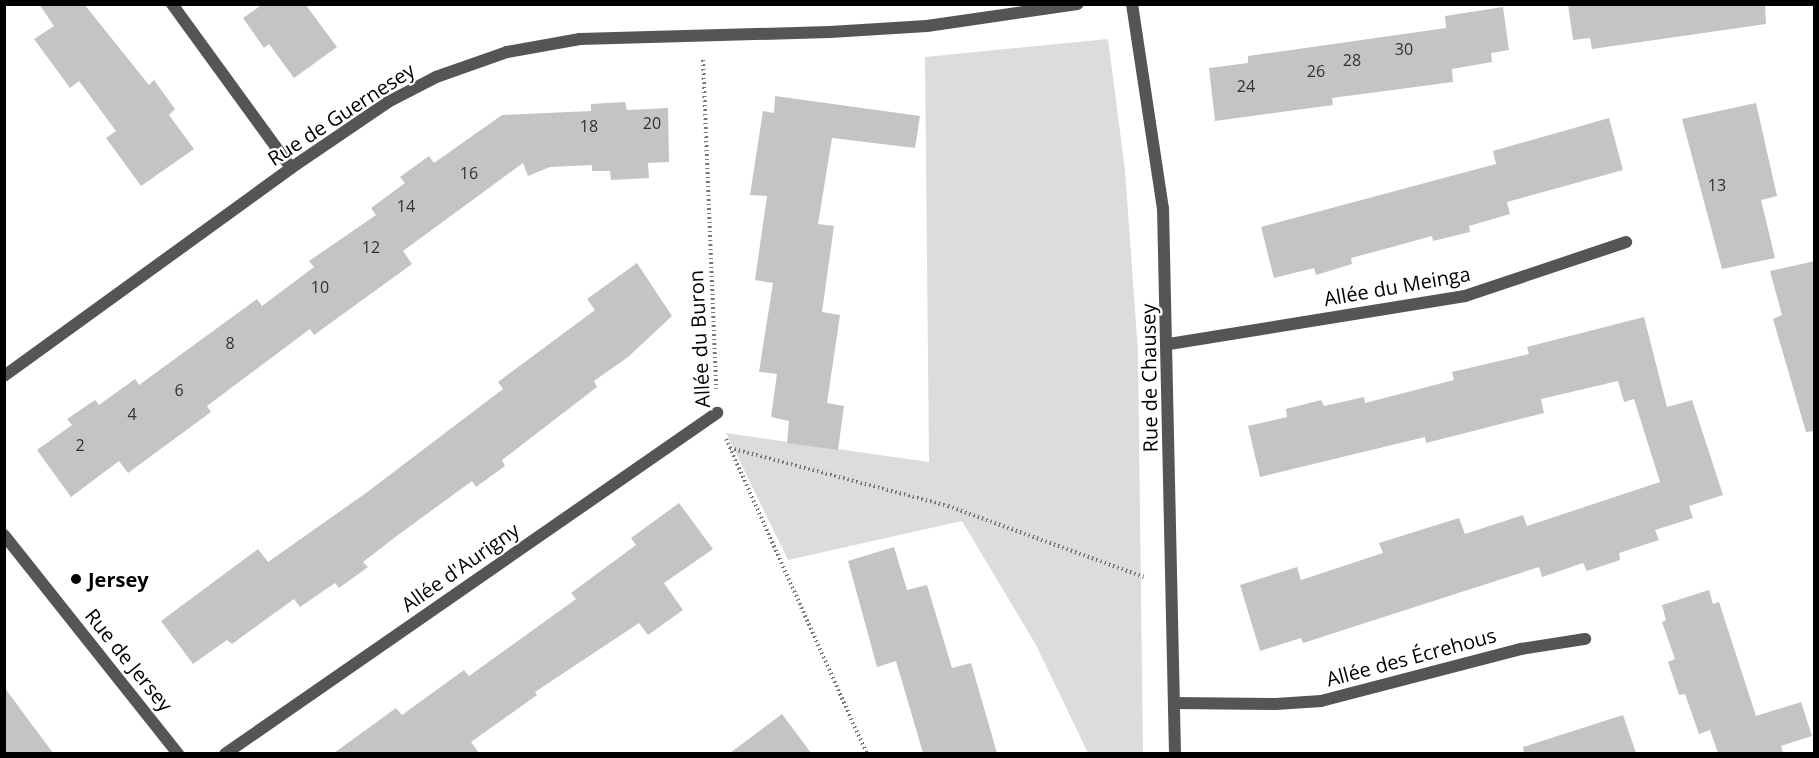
<!DOCTYPE html>
<html>
<head>
<meta charset="utf-8">
<style>
	body { margin:0 }
	#map { position:relative; width:1819px; height:758px; overflow:hidden; background:#fff; font-family:"Open Sans",sans-serif }
	div>[style] { position:absolute }
	[style*='--x'] { left:calc(var(--x)*1px); top:calc(var(--y)*1px); width:calc(var(--w)*1px); rotate:calc(var(--a)*1deg) }
	.green>* { inset:0; background:#dcdcdc }
	.building>* { inset:0; background:#c4c4c4 }
	.path>* { height:4px; margin-top:-2px; transform-origin:0; background:repeating-linear-gradient(90deg,#777 0 1.5px,transparent 0 4.5px) }
	.minor>* { height:12px; margin:-6px; padding:0 6px; transform-origin:6px; border-radius:6px; background:#555 }
	.dots>* { width:16px; height:16px; translate:-50% -50%; box-sizing:border-box; border:3px solid #fff; border-radius:50% }
	span { translate:-50% -50%; white-space:nowrap; text-align:center; line-height:1.15; -webkit-text-stroke:4.5px #fff; paint-order:stroke }
	.number-label { font-size:16px; color:#313131 }
	.number-label span { -webkit-text-stroke-width:0 }
	.street-label { font-size:20px; color:#000 }
	.poi-label { font-size:20px; color:#000; font-weight:700 }
	.left { translate:0 -50%; text-align:left }
	.frame { position:absolute; inset:0; border:6px solid #000; pointer-events:none }
</style>
</head>
<body>
<div id="map">
	<div class="green">
		<i style="clip-path:polygon(1108px 39px,1125px 170px,1138px 352px,1143px 753px,1088px 753px,1036px 645px,962px 521px,788px 560px,726px 433px,929px 462px,925px 57px)"></i>
	</div>
	<div class="building">
		<i style="clip-path:polygon(39px 4px,84px 4px,149px 85px,154px 80px,175px 109px,169px 115px,194px 149px,141px 186px,106px 138px,116px 131px,79px 81px,70px 88px,34px 39px,54px 26px)"></i>
		<i style="clip-path:polygon(263px 4px,305px 4px,337px 47px,294px 78px,269px 44px,264px 48px,243px 18px)"></i>
		<i style="clip-path:polygon(1568px 4px,1765px 4px,1766px 24px,1592px 49px,1590px 38px,1573px 40px)"></i>
		<i style="clip-path:polygon(1503px 7px,1509px 50px,1491px 53px,1492px 62px,1452px 69px,1453px 82px,1332px 98px,1333px 105px,1215px 121px,1209px 68px,1248px 63px,1248px 56px,1446px 28px,1445px 16px)"></i>
		<i style="clip-path:polygon(775px 96px,920px 116px,915px 148px,832px 138px,818px 224px,834px 226px,822px 312px,840px 315px,827px 403px,844px 406px,838px 450px,787px 443px,789px 421px,771px 417px,777px 374px,759px 372px,773px 283px,755px 280px,767px 196px,750px 195px,763px 111px,774px 113px)"></i>
		<i style="clip-path:polygon(625px 102px,627px 110px,668px 108px,669px 162px,648px 163px,649px 178px,611px 180px,610px 171px,592px 171px,592px 165px,550px 167px,528px 176px,523px 163px,403px 251px,412px 264px,314px 335px,310px 329px,207px 406px,211px 412px,128px 473px,119px 461px,71px 497px,37px 450px,72px 425px,67px 419px,95px 400px,99px 405px,135px 379px,139px 385px,257px 299px,262px 306px,314px 267px,309px 261px,376px 215px,371px 208px,405px 183px,400px 177px,429px 156px,434px 163px,502px 115px,591px 111px,591px 104px)"></i>
		<i style="clip-path:polygon(1756px 103px,1777px 196px,1761px 200px,1775px 258px,1722px 269px,1682px 119px)"></i>
		<i style="clip-path:polygon(1609px 118px,1623px 170px,1507px 202px,1510px 214px,1469px 226px,1470px 232px,1433px 241px,1432px 236px,1392px 247px,1351px 258px,1352px 264px,1316px 275px,1314px 268px,1274px 278px,1261px 227px,1496px 164px,1493px 151px)"></i>
		<i style="clip-path:polygon(1815px 261px,1815px 431px,1806px 432px,1773px 319px,1782px 315px,1770px 271px)"></i>
		<i style="clip-path:polygon(637px 263px,672px 316px,628px 357px,594px 381px,597px 387px,502px 460px,505px 466px,476px 487px,472px 481px,398px 535px,363px 562px,368px 567px,339px 588px,335px 583px,300px 607px,294px 599px,232px 644px,227px 640px,193px 664px,161px 621px,258px 549px,268px 562px,366px 493px,503px 389px,498px 382px,595px 310px,587px 299px)"></i>
		<i style="clip-path:polygon(1644px 317px,1667px 407px,1692px 400px,1723px 495px,1689px 506px,1693px 518px,1655px 530px,1659px 540px,1619px 553px,1620px 560px,1587px 571px,1583px 563px,1542px 577px,1539px 567px,1303px 643px,1301px 638px,1260px 651px,1240px 585px,1297px 567px,1301px 580px,1383px 553px,1379px 543px,1459px 518px,1465px 534px,1523px 515px,1527px 526px,1660px 482px,1634px 399px,1624px 402px,1618px 381px,1541px 399px,1544px 413px,1426px 443px,1425px 437px,1260px 477px,1248px 426px,1287px 417px,1286px 409px,1321px 400px,1324px 406px,1364px 397px,1365px 403px,1454px 380px,1452px 372px,1529px 354px,1527px 347px)"></i>
		<i style="clip-path:polygon(679px 503px,713px 549px,664px 583px,683px 610px,648px 635px,639px 623px,535px 692px,537px 695px,471px 742px,479px 753px,334px 753px,396px 708px,402px 715px,464px 670px,469px 676px,576px 599px,571px 593px,636px 545px,631px 538px)"></i>
		<i style="clip-path:polygon(894px 547px,907px 590px,927px 585px,952px 668px,971px 663px,997px 753px,923px 753px,896px 661px,877px 667px,848px 561px)"></i>
		<i style="clip-path:polygon(1709px 590px,1713px 604px,1719px 602px,1756px 716px,1801px 702px,1812px 736px,1781px 746px,1783px 753px,1718px 753px,1710px 730px,1699px 734px,1685px 694px,1679px 695px,1668px 662px,1675px 659px,1662px 622px,1666px 620px,1662px 605px)"></i>
		<i style="clip-path:polygon(4px 687px,53px 753px,4px 753px)"></i>
		<i style="clip-path:polygon(782px 714px,811px 753px,730px 753px)"></i>
		<i style="clip-path:polygon(1623px 715px,1636px 753px,1524px 753px,1523px 747px)"></i>
	</div>
	<div class="path">
		<i style="--x:1814;--y:4;--w:3;--a:90"></i>
		<i style="--x:703;--y:60;--w:329;--a:87.7"></i>
		<i style="--x:726;--y:439;--w:345;--a:65.9"></i>
		<i style="--x:730;--y:448;--w:226;--a:14.9"></i>
		<i style="--x:948;--y:506;--w:208;--a:19.9"></i>
	</div>
	<div class="minor">
		<i style="--x:172;--y:4;--w:203;--a:54"></i>
		<i style="--x:1132;--y:4;--w:206;--a:81.4"></i>
		<i style="--x:1163;--y:208;--w:546;--a:88.74"></i>
		<i style="--x:1169;--y:344;--w:300;--a:-9.2"></i>
		<i style="--x:1465;--y:296;--w:170;--a:-18.5"></i>
		<i style="--x:4;--y:376;--w:354;--a:-35.9"></i>
		<i style="--x:291;--y:168;--w:117;--a:-34.2"></i>
		<i style="--x:388;--y:102;--w:54;--a:-27.5"></i>
		<i style="--x:436;--y:77;--w:75;--a:-19.4"></i>
		<i style="--x:507;--y:52;--w:74;--a:-10.1"></i>
		<i style="--x:580;--y:39;--w:250;--a:-1.6"></i>
		<i style="--x:830;--y:32;--w:97;--a:-3.5"></i>
		<i style="--x:927;--y:26;--w:152;--a:-8.3"></i>
		<i style="--x:4;--y:535;--w:280;--a:51.5"></i>
		<i style="--x:1174;--y:703;--w:102;--a:0.6"></i>
		<i style="--x:1276;--y:704;--w:45;--a:-3.8"></i>
		<i style="--x:1321;--y:701;--w:207;--a:-14.6"></i>
		<i style="--x:1521;--y:649;--w:65;--a:-8.9"></i>
		<i style="--x:225;--y:754;--w:599;--a:-34.73"></i>
	</div>
	<div class="dots">
		<i style="left:76px;top:579px;background:#000"></i>
	</div>
	<div class="number-label">
		<span style="left:1404px;top:49px">30</span>
		<span style="left:1352px;top:60px">28</span>
		<span style="left:1316px;top:71px">26</span>
		<span style="left:1246px;top:86px">24</span>
		<span style="left:652px;top:123px">20</span>
		<span style="left:589px;top:126px">18</span>
		<span style="left:469px;top:173px">16</span>
		<span style="left:1717px;top:185px">13</span>
		<span style="left:406px;top:206px">14</span>
		<span style="left:371px;top:247px">12</span>
		<span style="left:320px;top:287px">10</span>
		<span style="left:230px;top:343px">8</span>
		<span style="left:179px;top:390px">6</span>
		<span style="left:132px;top:414px">4</span>
		<span style="left:80px;top:445px">2</span>
	</div>
	<div class="street-label">
		<span style="left:341px;top:114px;rotate:-33deg">Rue de Guernesey</span>
		<span style="left:1397px;top:286px;rotate:-10deg">Allée du Meinga</span>
		<span style="left:699px;top:339px;rotate:-93deg">Allée du Buron</span>
		<span style="left:1149px;top:378px;rotate:-91deg">Rue de Chausey</span>
		<span style="left:460px;top:567px;rotate:-35deg">Allée d'Aurigny</span>
		<span style="left:1411px;top:657px;rotate:-15deg">Allée des Écrehous</span>
		<span style="left:129px;top:660px;rotate:51deg">Rue de Jersey</span>
	</div>
	<div class="poi-label">
		<span class="left" style="left:88px;top:579px">Jersey</span>
	</div>
	<div class="frame"></div>
</div>
</body>
</html>
